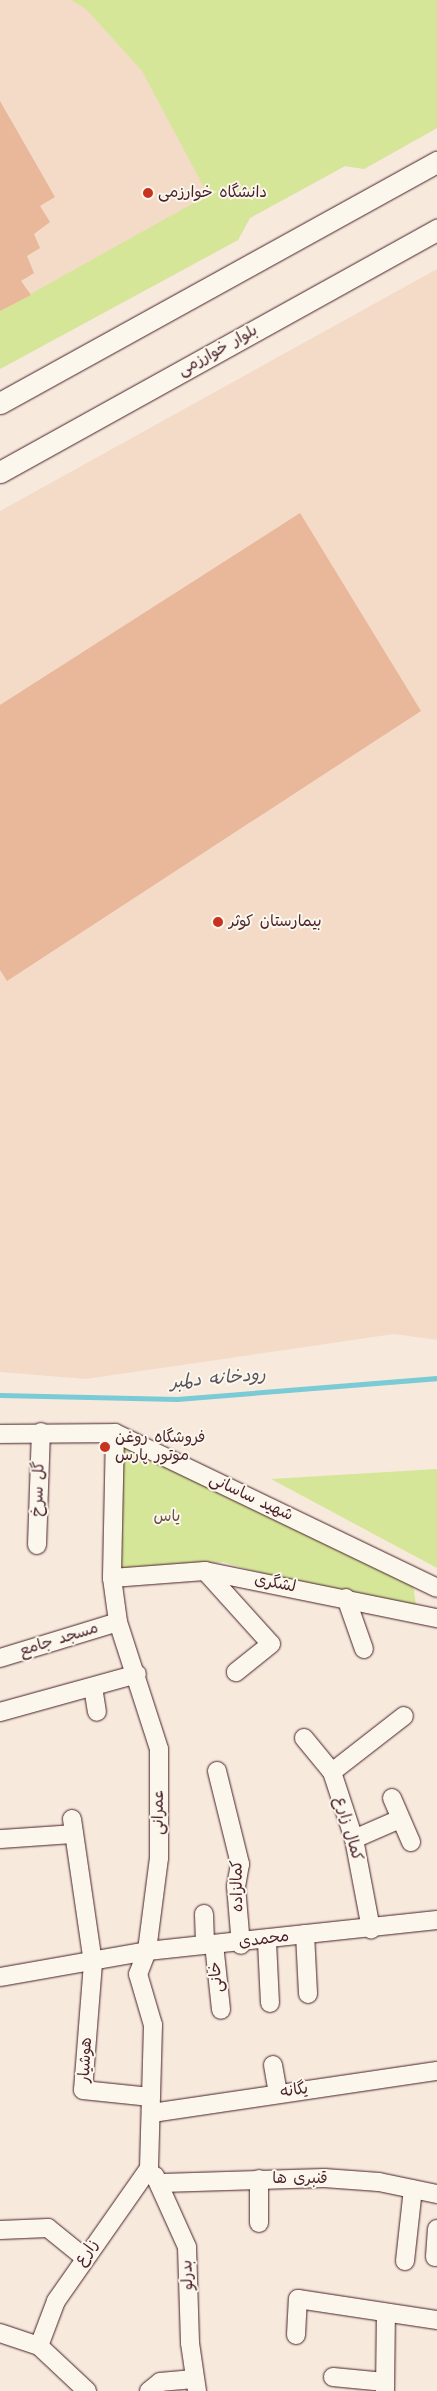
<!DOCTYPE html>
<html>
<head>
<meta charset="utf-8">
<style>
	body { margin:0 }
	#map { position:relative; width:437px; height:2391px; overflow:hidden; background:#f7eadc; font-family:Kalam,"Playpen Sans Arabic",sans-serif }
	div>[style] { position:absolute }
	[style*='--x'] { left:calc(var(--x)*1px); top:calc(var(--y)*1px); width:calc(var(--w)*1px); rotate:calc(var(--a)*1deg) }
	.built>* { inset:0; background:#f3dbc8 }
	.green>* { inset:0; background:#d6e699 }
	.stream>* { height:5px; margin:-2.5px; padding:0 2.5px; transform-origin:2.5px; border-radius:2.5px; background:#7bcbd6 }
	.building>* { inset:0; background:#e9b79a }
	.roads { filter:drop-shadow(0 0 1px #4a1f2b) drop-shadow(0 0 1px #4a1f2b) }
	.minor>* { height:18px; margin:-9px; padding:0 9px; transform-origin:9px; border-radius:9px; background:#fbf7ec }
	.major>* { height:21px; margin:-10.5px; padding:0 10.5px; transform-origin:10.5px; border-radius:10.5px; background:#fbf7ec }
	.dots>* { width:14px; height:14px; translate:-50% -50%; box-sizing:border-box; border:2px solid #fbf7ec; border-radius:50% }
	span { translate:-50% -50%; white-space:nowrap; text-align:center; line-height:1.15; -webkit-text-stroke:4px #fbf7ec; paint-order:stroke }
	.poi-label { font-size:16px; color:#4a1f2b }
	.left { translate:0 -50%; text-align:left }
	.street-label { font-size:16px; color:#4a1f2b }
	.park-label { font-size:16px; color:#6d5146 }
	.water-label { font-size:18px; color:#59535e; font-style:italic }
</style>
</head>
<body>
<div id="map">
	<div class="built">
		<i style="clip-path:polygon(0 0,437px 0,437px 128px,364px 169px,345px 166px,250px 218px,238px 240px,0 369px)"></i>
		<i style="clip-path:polygon(437px 269px,437px 1340px,394px 1334px,86px 1379px,0 1372px,0 511px)"></i>
	</div>
	<div class="green">
		<i style="clip-path:polygon(71px 0,437px 0,437px 128px,364px 169px,345px 166px,250px 218px,238px 240px,0 369px,0 311px,208px 195px,142px 71px,86px 9px)"></i>
		<i style="clip-path:polygon(115px 1433px,412px 1575px,416px 1606px,346px 1598px,223px 1562px,112px 1578px)"></i>
		<i style="clip-path:polygon(437px 1469px,437px 1568px,271px 1479px)"></i>
	</div>
	<div class="stream">
		<i style="--x:0;--y:1395;--w:177;--a:1.3"></i>
		<i style="--x:177;--y:1399;--w:261;--a:-4.6"></i>
	</div>
	<div class="building">
		<i style="clip-path:polygon(0 101px,55px 197px,40px 206px,50px 222px,34px 234px,40px 248px,27px 256px,34px 273px,21px 281px,31px 295px,0 311px)"></i>
		<i style="clip-path:polygon(300px 513px,421px 711px,7px 981px,0 970px,0 705px)"></i>
	</div>
	<div class="roads">
		<div class="minor">
			<i style="--x:115;--y:1433;--w:145;--a:91.2"></i>
			<i style="--x:112;--y:1578;--w:44;--a:82.2"></i>
			<i style="--x:118;--y:1622;--w:133;--a:72.1"></i>
			<i style="--x:159;--y:1749;--w:109;--a:90"></i>
			<i style="--x:159;--y:1858;--w:94;--a:97.4"></i>
			<i style="--x:147;--y:1951;--w:25;--a:111"></i>
			<i style="--x:138;--y:1974;--w:53;--a:73.6"></i>
			<i style="--x:153;--y:2025;--w:143;--a:91.6"></i>
			<i style="--x:0;--y:1434;--w:115;--a:-0.5"></i>
			<i style="--x:115;--y:1433;--w:357;--a:25.7"></i>
			<i style="--x:37;--y:1545;--w:113;--a:-88"></i>
			<i style="--x:205;--y:1571;--w:98;--a:47.9"></i>
			<i style="--x:271;--y:1644;--w:45;--a:141.3"></i>
			<i style="--x:112;--y:1578;--w:93;--a:-4.3"></i>
			<i style="--x:205;--y:1571;--w:237;--a:11.5"></i>
			<i style="--x:346;--y:1598;--w:54;--a:70.6"></i>
			<i style="--x:0;--y:1658;--w:123;--a:-17"></i>
			<i style="--x:93;--y:1687;--w:25;--a:81"></i>
			<i style="--x:0;--y:1712;--w:142;--a:-15.5"></i>
			<i style="--x:304;--y:1738;--w:44;--a:50.5"></i>
			<i style="--x:332;--y:1772;--w:71;--a:71.8"></i>
			<i style="--x:354;--y:1839;--w:92;--a:79.3"></i>
			<i style="--x:217;--y:1771;--w:96;--a:76.1"></i>
			<i style="--x:240;--y:1864;--w:22;--a:100"></i>
			<i style="--x:236;--y:1886;--w:59;--a:85.2"></i>
			<i style="--x:332;--y:1772;--w:91;--a:-37.9"></i>
			<i style="--x:392;--y:1798;--w:48;--a:66.6"></i>
			<i style="--x:72;--y:1819;--w:146;--a:81.7"></i>
			<i style="--x:93;--y:1963;--w:127;--a:94.5"></i>
			<i style="--x:83;--y:2090;--w:68;--a:5.9"></i>
			<i style="--x:0;--y:1839;--w:74;--a:-3.9"></i>
			<i style="--x:354;--y:1839;--w:50;--a:-23.5"></i>
			<i style="--x:204;--y:1914;--w:30;--a:88"></i>
			<i style="--x:305;--y:1934;--w:60;--a:87.1"></i>
			<i style="--x:267;--y:1942;--w:61;--a:87.2"></i>
			<i style="--x:214;--y:1944;--w:66;--a:83.9"></i>
			<i style="--x:0;--y:1977;--w:149;--a:-10"></i>
			<i style="--x:147;--y:1951;--w:292;--a:-6.1"></i>
			<i style="--x:273;--y:2065;--w:28;--a:80"></i>
			<i style="--x:152;--y:2113;--w:288;--a:-8.4"></i>
			<i style="--x:155;--y:2176;--w:78;--a:65.7"></i>
			<i style="--x:187;--y:2247;--w:96;--a:88.2"></i>
			<i style="--x:190;--y:2343;--w:49;--a:81.7"></i>
			<i style="--x:259;--y:2179;--w:44;--a:90"></i>
			<i style="--x:162;--y:2183;--w:162;--a:-1.8"></i>
			<i style="--x:324;--y:2178;--w:55;--a:4.2"></i>
			<i style="--x:379;--y:2182;--w:59;--a:11.7"></i>
			<i style="--x:0;--y:2230;--w:48;--a:-2.4"></i>
			<i style="--x:48;--y:2228;--w:46;--a:38.9"></i>
			<i style="--x:435;--y:2257;--w:28;--a:-86"></i>
			<i style="--x:405;--y:2261;--w:72;--a:-83.7"></i>
			<i style="--x:0;--y:2333;--w:41;--a:18.4"></i>
			<i style="--x:39;--y:2346;--w:66;--a:43.2"></i>
			<i style="--x:296;--y:2335;--w:36;--a:-87"></i>
			<i style="--x:298;--y:2299;--w:141;--a:8.6"></i>
			<i style="--x:39;--y:2346;--w:48;--a:-69.3"></i>
			<i style="--x:56;--y:2301;--w:162;--a:-55"></i>
			<i style="--x:333;--y:2377;--w:52;--a:5.5"></i>
			<i style="--x:149;--y:2391;--w:14;--a:-39"></i>
			<i style="--x:160;--y:2382;--w:34;--a:-5"></i>
			<i style="--x:385;--y:2391;--w:77;--a:-89.3"></i>
		</div>
		<div class="major">
			<i style="--x:0;--y:403;--w:499;--a:-28.9"></i>
			<i style="--x:0;--y:472;--w:500;--a:-29"></i>
		</div>
	</div>
	<div class="dots">
		<i style="left:148px;top:193px;background:#c8321e"></i>
		<i style="left:218px;top:922px;background:#c8321e"></i>
		<i style="left:105px;top:1447px;background:#c8321e"></i>
	</div>
	<div class="poi-label">
		<span class="left" style="left:158px;top:193px">دانشگاه خوارزمی</span>
		<span class="left" style="left:229px;top:922px">بیمارستان کوثر</span>
		<span class="left" style="left:115px;top:1447px">فروشگاه روغن<br>موتور پارس</span>
	</div>
	<div class="street-label">
		<span style="left:218px;top:351px;rotate:-29deg">بلوار خوارزمی</span>
		<span style="left:39px;top:1489px;rotate:-88deg">گل سرخ</span>
		<span style="left:251px;top:1498px;rotate:25deg">شهید ساسانی</span>
		<span style="left:275px;top:1584px;rotate:11deg">لشگری</span>
		<span style="left:59px;top:1640px;rotate:-17deg">مسجد جامع</span>
		<span style="left:159px;top:1812px;rotate:-90deg">عمرانی</span>
		<span style="left:348px;top:1829px;rotate:74deg">کمال زارع</span>
		<span style="left:238px;top:1886px;rotate:-91deg">کمالزاده</span>
		<span style="left:264px;top:1940px;rotate:-7deg">محمدی</span>
		<span style="left:217px;top:1977px;rotate:-96deg">خانی</span>
		<span style="left:86px;top:2060px;rotate:-87deg">هوشیار</span>
		<span style="left:294px;top:2091px;rotate:-8deg">یگانه</span>
		<span style="left:300px;top:2179px">قنبری ها</span>
		<span style="left:87px;top:2253px;rotate:-55deg">زارع</span>
		<span style="left:188px;top:2275px;rotate:-92deg">بدرلو</span>
	</div>
	<div class="park-label">
		<span style="left:167px;top:1517px">یاس</span>
	</div>
	<div class="water-label">
		<span style="left:218px;top:1380px;rotate:-5deg">رودخانه دلمبر</span>
	</div>
</div>
</body>
</html>
